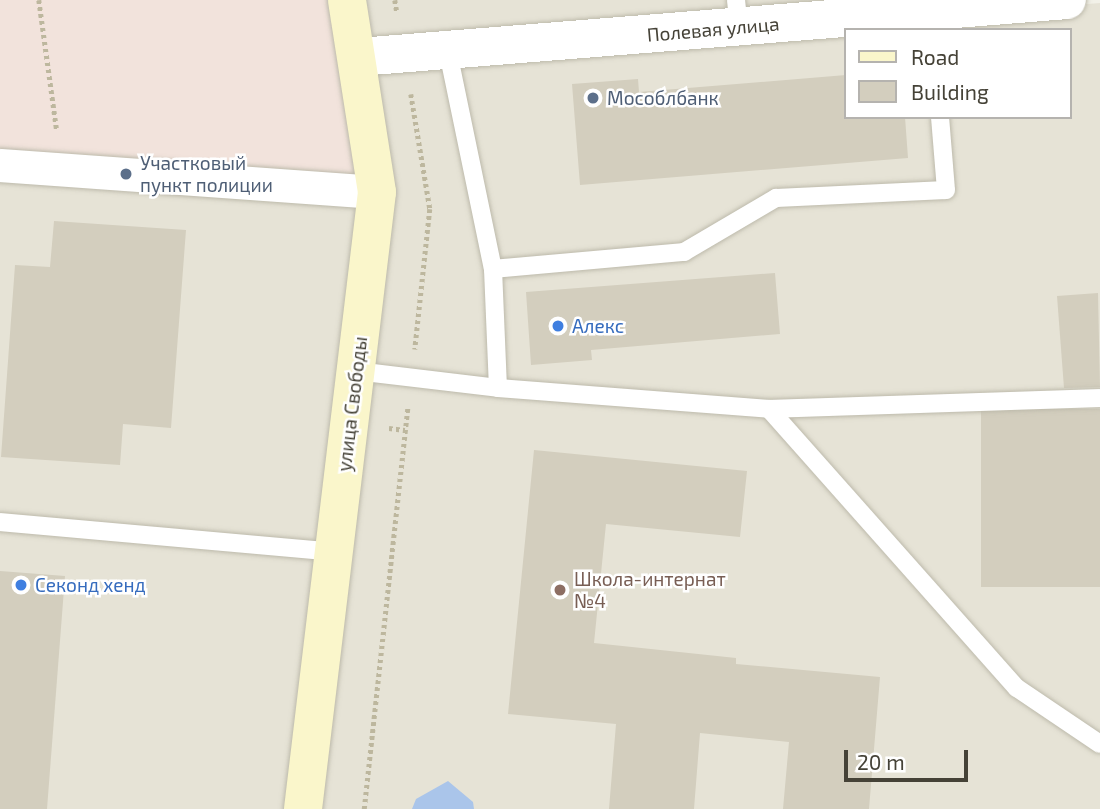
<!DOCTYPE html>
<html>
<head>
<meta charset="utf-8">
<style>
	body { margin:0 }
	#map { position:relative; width:1100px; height:809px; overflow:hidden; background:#f2f1e8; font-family:"Exo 2",sans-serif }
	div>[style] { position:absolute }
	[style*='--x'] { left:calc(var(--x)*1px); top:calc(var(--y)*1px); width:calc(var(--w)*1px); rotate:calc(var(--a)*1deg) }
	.residential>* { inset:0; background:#e6e3d6 }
	.medical>* { inset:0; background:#f2e3dc }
	.water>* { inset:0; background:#aac5ea }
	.building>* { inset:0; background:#d3cebe; transform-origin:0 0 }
	.path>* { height:4.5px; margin-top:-2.25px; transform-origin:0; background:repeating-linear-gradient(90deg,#bdb79e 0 3.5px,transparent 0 7px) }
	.roads { filter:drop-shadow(0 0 2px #bdbaab) drop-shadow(0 0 2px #bdbaab) }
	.service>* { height:18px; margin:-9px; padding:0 9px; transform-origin:9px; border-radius:9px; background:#fff }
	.minor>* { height:33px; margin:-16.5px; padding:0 16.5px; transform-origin:16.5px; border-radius:16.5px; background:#fff }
	.tertiary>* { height:38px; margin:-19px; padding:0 19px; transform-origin:19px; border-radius:19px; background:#fff }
	.secondary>* { height:38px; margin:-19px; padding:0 19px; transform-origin:19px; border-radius:19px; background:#faf6cb }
	.dots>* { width:19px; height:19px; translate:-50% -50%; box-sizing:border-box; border:4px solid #fff; border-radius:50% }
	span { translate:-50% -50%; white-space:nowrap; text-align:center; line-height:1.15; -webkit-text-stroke:5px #fff; paint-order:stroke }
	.street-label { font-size:19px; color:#454237 }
	.service-label { font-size:19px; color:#4e5e75 }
	.left { translate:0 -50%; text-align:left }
	.shop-label { font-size:19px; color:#366cbe }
	.education-label { font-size:19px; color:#785e54 }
	.legend { position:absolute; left:844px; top:28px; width:228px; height:91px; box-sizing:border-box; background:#fff; border:2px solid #b5b3af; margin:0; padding:9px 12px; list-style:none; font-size:21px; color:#454237 }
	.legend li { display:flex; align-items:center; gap:14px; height:35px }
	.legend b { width:35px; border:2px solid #b5b3af }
	.scale { position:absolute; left:844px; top:750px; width:124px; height:32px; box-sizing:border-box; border:4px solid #454237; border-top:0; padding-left:9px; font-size:21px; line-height:24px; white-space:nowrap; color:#454237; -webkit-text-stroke:5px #fff; paint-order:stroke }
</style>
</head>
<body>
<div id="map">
	<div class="residential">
		<i style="clip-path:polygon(350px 0,1008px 0,361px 55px)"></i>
		<i style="clip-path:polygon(evenodd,1100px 3px,1100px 809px,307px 809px,380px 194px,363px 62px,1100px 3px,846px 30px,1070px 30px,1070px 117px,846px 117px,846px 30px)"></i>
		<i style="clip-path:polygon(0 166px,374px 194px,301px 809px,0 809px)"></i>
	</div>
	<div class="medical">
		<i style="clip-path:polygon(0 0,345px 0,374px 192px,0 164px)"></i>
	</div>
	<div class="water">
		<i style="clip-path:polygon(448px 781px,473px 802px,474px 809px,412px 809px,416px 799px)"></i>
	</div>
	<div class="building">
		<i style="clip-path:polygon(846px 75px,846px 117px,905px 117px,908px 158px,580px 185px,572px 84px,638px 79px,639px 92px)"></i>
		<i style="clip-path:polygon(54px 221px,186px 230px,171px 428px,123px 424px,120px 465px,1px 457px,15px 265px,50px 267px)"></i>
		<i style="clip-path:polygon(775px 273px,780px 334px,591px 350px,592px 360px,531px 365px,526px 292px)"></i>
		<i style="clip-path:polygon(1098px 293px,1100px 387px,1064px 388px,1057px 296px)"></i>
		<i style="left:1100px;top:409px;width:178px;height:119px;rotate:90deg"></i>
		<i style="clip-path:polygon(534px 450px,747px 471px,740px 537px,606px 524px,594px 643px,736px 658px,736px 664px,880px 677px,869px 809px,783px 809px,789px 742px,700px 733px,694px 809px,609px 809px,616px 724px,508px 714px)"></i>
		<i style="clip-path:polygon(0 571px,65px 576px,47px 809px,0 809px)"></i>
	</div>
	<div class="path">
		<i style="--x:39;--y:0;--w:132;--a:82.2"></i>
		<i style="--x:395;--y:0;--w:13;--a:81"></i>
		<i style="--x:411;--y:94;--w:117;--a:80.6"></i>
		<i style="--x:430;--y:209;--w:141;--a:96.1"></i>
		<i style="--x:389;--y:428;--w:16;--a:7"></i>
		<i style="--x:364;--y:809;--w:405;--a:-83.8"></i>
	</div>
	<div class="roads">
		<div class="service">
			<i style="--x:736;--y:0;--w:27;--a:84"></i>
			<i style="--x:448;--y:52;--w:222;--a:78.3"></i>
			<i style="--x:493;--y:269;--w:119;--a:87.6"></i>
			<i style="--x:493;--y:269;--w:192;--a:-5.1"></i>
			<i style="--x:684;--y:252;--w:107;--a:-30.4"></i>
			<i style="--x:776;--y:198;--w:170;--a:-2.7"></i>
			<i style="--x:946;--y:190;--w:73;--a:-94.7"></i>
			<i style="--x:356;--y:371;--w:143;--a:6.8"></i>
			<i style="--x:498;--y:388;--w:272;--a:4.4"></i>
			<i style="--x:769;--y:409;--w:373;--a:48.4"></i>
			<i style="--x:1017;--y:688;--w:100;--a:34"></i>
			<i style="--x:769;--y:409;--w:331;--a:-1.9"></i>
			<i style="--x:0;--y:522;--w:334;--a:5.1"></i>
		</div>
		<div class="minor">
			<i style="--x:0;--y:165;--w:378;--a:4.1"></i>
		</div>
		<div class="tertiary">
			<i style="--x:359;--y:57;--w:710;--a:-4.6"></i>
		</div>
		<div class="secondary">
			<i style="--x:303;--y:809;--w:621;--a:-83.16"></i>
			<i style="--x:377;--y:192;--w:194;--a:-98.9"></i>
		</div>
	</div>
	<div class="dots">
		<i style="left:593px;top:98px;background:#5c6f8a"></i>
		<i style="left:126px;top:174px;background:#5c6f8a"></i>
		<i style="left:558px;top:326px;background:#3f7fe0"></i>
		<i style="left:21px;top:585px;background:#3f7fe0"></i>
		<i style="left:560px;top:590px;background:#8d6e63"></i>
	</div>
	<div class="street-label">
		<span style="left:713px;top:29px;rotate:-5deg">Полевая улица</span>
		<span style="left:352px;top:404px;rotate:-83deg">улица Свободы</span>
	</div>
	<div class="service-label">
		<span class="left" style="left:607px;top:98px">Мособлбанк</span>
		<span class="left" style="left:140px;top:174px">Участковый<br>пункт полиции</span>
	</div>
	<div class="shop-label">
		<span class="left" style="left:572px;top:326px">Алекс</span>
		<span class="left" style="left:35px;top:585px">Секонд хенд</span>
	</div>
	<div class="education-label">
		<span class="left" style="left:574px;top:590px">Школа-интернат<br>№4</span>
	</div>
	<ul class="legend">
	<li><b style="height:9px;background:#faf6cb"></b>Road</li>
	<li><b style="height:19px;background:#d3cebe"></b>Building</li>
	</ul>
	<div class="scale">20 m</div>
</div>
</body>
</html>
